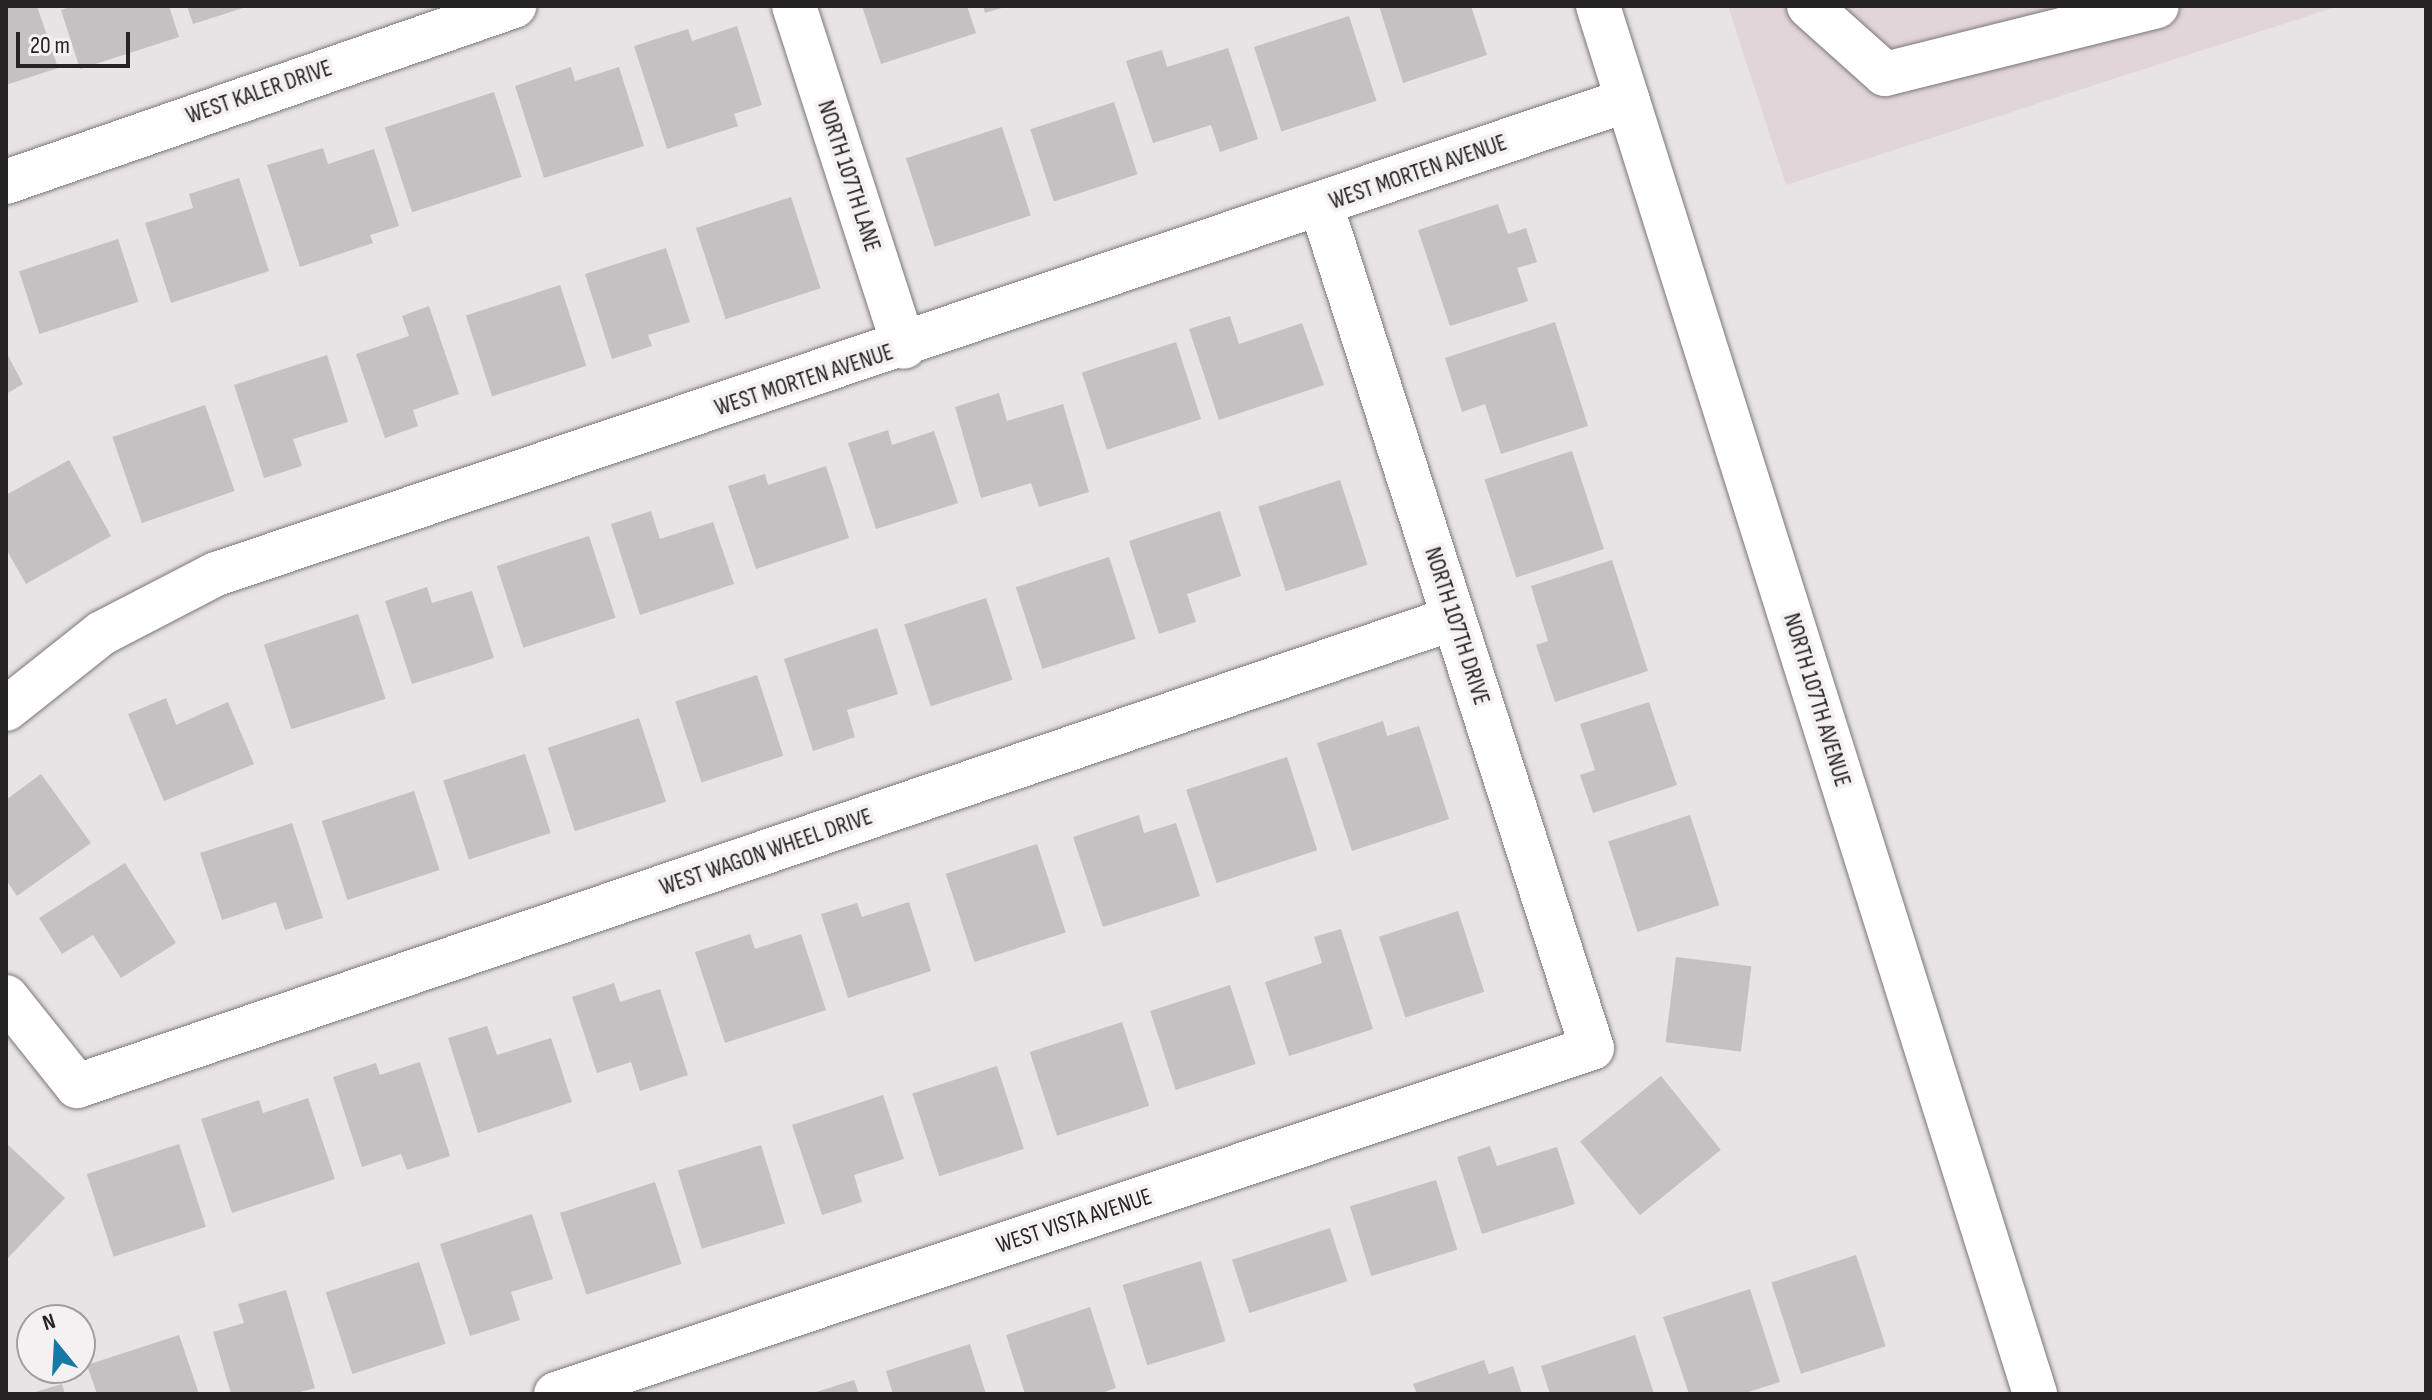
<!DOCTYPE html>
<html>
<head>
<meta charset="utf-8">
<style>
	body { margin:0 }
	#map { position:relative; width:2432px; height:1400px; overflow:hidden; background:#e8e3e4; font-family:"Sofia Sans Condensed",sans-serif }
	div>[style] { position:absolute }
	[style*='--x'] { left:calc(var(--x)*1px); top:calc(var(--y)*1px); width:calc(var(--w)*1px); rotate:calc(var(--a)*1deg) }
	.built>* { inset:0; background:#e2d5d9 }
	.building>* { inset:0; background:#c5c0c1; transform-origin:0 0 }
	.roads { filter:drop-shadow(0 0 2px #7b7778) drop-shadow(0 0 2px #7b7778) }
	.minor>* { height:44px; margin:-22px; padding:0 22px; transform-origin:22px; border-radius:22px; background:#fff }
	span { translate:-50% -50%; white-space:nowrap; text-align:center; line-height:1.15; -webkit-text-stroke:8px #f5f0f1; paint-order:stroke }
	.street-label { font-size:24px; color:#252324 }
	.frame { position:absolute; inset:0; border:8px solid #252324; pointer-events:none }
	.north { position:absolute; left:16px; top:1304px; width:80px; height:80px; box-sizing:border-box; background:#f5f0f1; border:2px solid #a29e9f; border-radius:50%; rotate:342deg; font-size:22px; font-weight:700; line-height:32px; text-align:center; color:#252324 }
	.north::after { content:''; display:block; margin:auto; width:28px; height:36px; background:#167aa6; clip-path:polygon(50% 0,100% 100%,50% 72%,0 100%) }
	.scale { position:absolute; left:16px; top:32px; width:114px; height:36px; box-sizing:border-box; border:4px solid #252324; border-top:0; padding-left:10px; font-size:24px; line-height:28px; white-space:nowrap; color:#252324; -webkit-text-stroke:6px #f5f0f1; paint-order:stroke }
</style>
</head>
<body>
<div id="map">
	<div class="built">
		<i style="clip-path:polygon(1728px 6px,2339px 6px,1786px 185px)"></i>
	</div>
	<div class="building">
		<i style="clip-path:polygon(6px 6px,37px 6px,58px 68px,6px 85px)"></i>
		<i style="clip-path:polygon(73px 6px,169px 6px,179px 37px,80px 69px,61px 10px)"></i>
		<i style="clip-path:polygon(187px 6px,246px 6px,246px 7px,193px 24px)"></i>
		<i style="clip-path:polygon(862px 6px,967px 6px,976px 33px,881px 64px)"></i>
		<i style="clip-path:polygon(983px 6px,1005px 6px,1005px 7px,985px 13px)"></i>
		<i style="clip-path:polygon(1379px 6px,1471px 6px,1487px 55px,1403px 83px)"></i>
		<i style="left:1349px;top:16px;width:89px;height:100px;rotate:72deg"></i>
		<i style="clip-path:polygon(737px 26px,762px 105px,734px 114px,738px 126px,667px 149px,634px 46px,688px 29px,692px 41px)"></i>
		<i style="clip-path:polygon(1228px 48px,1258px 139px,1220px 152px,1211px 125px,1153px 143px,1126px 61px,1162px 50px,1167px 67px)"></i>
		<i style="clip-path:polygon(571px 67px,575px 81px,619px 67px,644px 146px,544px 178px,515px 86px)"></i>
		<i style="left:494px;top:92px;width:89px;height:115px;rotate:72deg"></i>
		<i style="left:1114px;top:102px;width:76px;height:88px;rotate:72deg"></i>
		<i style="left:1002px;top:127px;width:93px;height:101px;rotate:72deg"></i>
		<i style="clip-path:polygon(323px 148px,328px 164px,374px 149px,399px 226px,370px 235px,373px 243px,300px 267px,267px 165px)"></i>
		<i style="clip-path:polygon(239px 178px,269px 271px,171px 303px,145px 223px,193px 208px,189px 194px)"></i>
		<i style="left:791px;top:197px;width:96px;height:100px;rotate:72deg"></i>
		<i style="clip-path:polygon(1498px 204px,1508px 234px,1526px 228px,1537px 262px,1517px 268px,1528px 301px,1450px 326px,1418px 230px)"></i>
		<i style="left:118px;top:239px;width:66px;height:104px;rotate:72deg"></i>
		<i style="clip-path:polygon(666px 248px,690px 322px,648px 335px,652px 346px,612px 359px,585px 274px)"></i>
		<i style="left:560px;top:285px;width:85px;height:99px;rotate:72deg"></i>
		<i style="clip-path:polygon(429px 306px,459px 394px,413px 410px,418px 426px,385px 438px,356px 354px,409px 336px,402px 316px)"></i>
		<i style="clip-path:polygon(1230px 316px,1239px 344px,1302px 323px,1324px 385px,1219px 420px,1189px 329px)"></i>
		<i style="clip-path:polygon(1555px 322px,1588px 426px,1501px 454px,1485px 404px,1462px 412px,1445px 358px)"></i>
		<i style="left:1176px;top:342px;width:81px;height:99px;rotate:72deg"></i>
		<i style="clip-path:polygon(6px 352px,23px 384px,6px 394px)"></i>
		<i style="clip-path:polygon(327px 355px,348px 422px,293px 439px,302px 466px,264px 478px,234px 385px)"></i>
		<i style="clip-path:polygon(999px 393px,1007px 421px,1063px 404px,1089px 492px,1039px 507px,1031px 483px,981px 498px,955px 407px)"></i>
		<i style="left:205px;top:405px;width:91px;height:98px;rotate:71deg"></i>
		<i style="clip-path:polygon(888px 430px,892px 445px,934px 431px,958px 503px,876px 529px,848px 443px)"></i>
		<i style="left:1572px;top:451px;width:103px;height:92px;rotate:72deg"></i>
		<i style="clip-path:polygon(69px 460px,111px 536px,26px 584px,6px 549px,6px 495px)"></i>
		<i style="clip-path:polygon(826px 466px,849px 538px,756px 569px,728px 486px,765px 474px,768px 485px)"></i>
		<i style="left:1340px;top:480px;width:89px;height:86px;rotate:72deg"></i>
		<i style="clip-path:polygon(651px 511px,660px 539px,713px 522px,734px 584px,640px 615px,611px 524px)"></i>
		<i style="clip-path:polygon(1220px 511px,1241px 576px,1187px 594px,1196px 622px,1159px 634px,1129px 541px)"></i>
		<i style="left:589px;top:536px;width:86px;height:97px;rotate:72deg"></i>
		<i style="left:1109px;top:557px;width:86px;height:98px;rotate:72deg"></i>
		<i style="clip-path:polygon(1612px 560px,1648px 671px,1555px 702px,1536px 645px,1548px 641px,1531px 586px)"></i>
		<i style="clip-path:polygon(427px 587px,432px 603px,472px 591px,494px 658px,412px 684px,385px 601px)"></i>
		<i style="left:986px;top:598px;width:86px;height:86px;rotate:72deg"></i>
		<i style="left:358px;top:614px;width:89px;height:99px;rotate:72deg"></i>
		<i style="clip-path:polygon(877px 628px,898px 694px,847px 710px,855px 737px,813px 751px,784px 659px)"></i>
		<i style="left:757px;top:675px;width:85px;height:86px;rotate:72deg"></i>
		<i style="clip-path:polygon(166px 698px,176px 725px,228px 702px,254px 764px,164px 801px,128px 714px)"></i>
		<i style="clip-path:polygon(1649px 702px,1677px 785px,1593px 813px,1580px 775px,1595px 770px,1580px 724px)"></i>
		<i style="left:639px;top:718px;width:88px;height:96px;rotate:72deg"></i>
		<i style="clip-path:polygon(1383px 721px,1387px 736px,1419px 726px,1449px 819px,1352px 851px,1317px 743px)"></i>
		<i style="left:525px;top:754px;width:83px;height:86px;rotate:72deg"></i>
		<i style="left:1287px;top:757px;width:98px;height:106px;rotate:72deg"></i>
		<i style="clip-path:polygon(41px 774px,91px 843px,17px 896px,6px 880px,6px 800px)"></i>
		<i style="left:414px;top:791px;width:83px;height:97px;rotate:72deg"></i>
		<i style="clip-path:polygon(1139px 815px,1144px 833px,1176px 823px,1200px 896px,1103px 927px,1073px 837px)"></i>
		<i style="left:1690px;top:815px;width:95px;height:86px;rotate:72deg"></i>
		<i style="clip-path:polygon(292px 823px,323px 918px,285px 930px,276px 902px,222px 920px,200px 853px)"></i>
		<i style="left:1037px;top:844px;width:93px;height:96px;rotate:72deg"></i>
		<i style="clip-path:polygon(125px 863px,176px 943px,121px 978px,93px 935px,62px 954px,39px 918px)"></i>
		<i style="clip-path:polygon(909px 902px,931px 971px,848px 998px,821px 914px,857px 903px,862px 917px)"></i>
		<i style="left:1458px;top:911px;width:85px;height:83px;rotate:72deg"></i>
		<i style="clip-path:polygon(1341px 929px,1373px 1029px,1289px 1056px,1265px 982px,1322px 963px,1314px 937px)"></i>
		<i style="clip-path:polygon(750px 934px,755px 949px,801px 934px,826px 1010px,725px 1043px,695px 952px)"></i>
		<i style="left:1676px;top:957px;width:76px;height:86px;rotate:7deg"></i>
		<i style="clip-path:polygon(614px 983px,620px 1002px,660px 989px,688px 1075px,640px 1091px,631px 1062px,597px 1073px,572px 997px)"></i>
		<i style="left:1230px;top:985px;width:83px;height:84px;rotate:72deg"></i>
		<i style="left:1122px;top:1022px;width:88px;height:97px;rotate:72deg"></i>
		<i style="clip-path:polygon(487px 1026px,497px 1055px,551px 1038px,572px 1102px,478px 1133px,448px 1038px)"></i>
		<i style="clip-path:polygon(420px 1062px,450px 1156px,407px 1170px,401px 1154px,362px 1167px,333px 1077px,376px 1063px,380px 1075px)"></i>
		<i style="left:997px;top:1066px;width:87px;height:89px;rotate:72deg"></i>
		<i style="left:1661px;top:1076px;width:95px;height:104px;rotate:51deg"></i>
		<i style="clip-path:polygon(883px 1095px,904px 1159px,854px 1175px,862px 1202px,822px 1215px,792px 1125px)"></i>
		<i style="clip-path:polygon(308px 1098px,335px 1179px,232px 1213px,201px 1119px,259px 1100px,263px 1113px)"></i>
		<i style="clip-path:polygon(6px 1143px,65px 1198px,6px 1260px)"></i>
		<i style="left:179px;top:1144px;width:87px;height:97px;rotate:72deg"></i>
		<i style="left:761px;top:1145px;width:82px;height:87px;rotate:73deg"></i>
		<i style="clip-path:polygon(1490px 1146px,1497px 1166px,1557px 1147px,1575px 1204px,1482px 1234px,1457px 1157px)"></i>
		<i style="left:1436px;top:1180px;width:73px;height:90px;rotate:73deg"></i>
		<i style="left:655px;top:1182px;width:86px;height:100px;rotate:72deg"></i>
		<i style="clip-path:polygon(532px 1214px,553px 1279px,511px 1292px,520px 1320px,470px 1336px,440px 1244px)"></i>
		<i style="left:1330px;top:1228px;width:56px;height:103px;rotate:72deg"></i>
		<i style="left:1856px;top:1255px;width:96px;height:89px;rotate:72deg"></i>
		<i style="left:1201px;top:1261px;width:84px;height:82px;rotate:73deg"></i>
		<i style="left:419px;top:1262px;width:86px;height:98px;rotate:72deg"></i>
		<i style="clip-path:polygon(1750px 1289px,1780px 1382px,1742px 1394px,1689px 1394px,1663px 1317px)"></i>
		<i style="clip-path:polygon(286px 1290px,315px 1388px,293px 1394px,231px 1394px,213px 1332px,244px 1323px,238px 1304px)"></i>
		<i style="clip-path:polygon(1090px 1307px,1116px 1388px,1099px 1394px,1025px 1394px,1006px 1335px)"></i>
		<i style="clip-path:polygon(179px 1335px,199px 1394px,97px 1394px,87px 1365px)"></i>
		<i style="clip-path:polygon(1635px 1335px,1654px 1394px,1550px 1394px,1541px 1366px)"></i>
		<i style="clip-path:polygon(970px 1344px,986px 1394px,893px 1394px,886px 1371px)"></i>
		<i style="clip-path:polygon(1484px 1360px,1489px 1374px,1513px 1366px,1522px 1394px,1417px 1394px,1413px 1384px)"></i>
		<i style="clip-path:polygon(854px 1380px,859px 1394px,813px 1394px,813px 1393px)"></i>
		<i style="clip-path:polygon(62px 1384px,65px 1394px,32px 1394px,32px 1393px)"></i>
	</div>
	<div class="roads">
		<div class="minor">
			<i style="--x:794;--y:6;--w:358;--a:72.1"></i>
			<i style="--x:1598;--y:6;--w:1455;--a:72.52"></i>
			<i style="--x:1809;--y:6;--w:102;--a:41.8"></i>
			<i style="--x:1885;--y:74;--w:280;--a:-14"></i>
			<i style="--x:6;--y:182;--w:538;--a:-19.11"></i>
			<i style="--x:6;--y:709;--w:122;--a:-38.4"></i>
			<i style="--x:102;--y:633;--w:128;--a:-27.4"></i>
			<i style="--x:216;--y:574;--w:1489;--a:-18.56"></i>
			<i style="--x:6;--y:997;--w:114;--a:51.4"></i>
			<i style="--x:77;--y:1086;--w:1454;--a:-18.77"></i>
			<i style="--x:556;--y:1394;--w:1092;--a:-18.47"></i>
			<i style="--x:1592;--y:1048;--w:885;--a:-107.82"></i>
		</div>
	</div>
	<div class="street-label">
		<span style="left:259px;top:92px;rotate:-19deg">WEST KALER DRIVE</span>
		<span style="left:1418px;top:172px;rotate:-19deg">WEST MORTEN AVENUE</span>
		<span style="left:849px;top:176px;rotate:72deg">NORTH 107TH LANE</span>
		<span style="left:804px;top:380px;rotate:-18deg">WEST MORTEN AVENUE</span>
		<span style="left:1457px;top:626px;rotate:72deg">NORTH 107TH DRIVE</span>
		<span style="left:1817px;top:700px;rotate:73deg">NORTH 107TH AVENUE</span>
		<span style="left:766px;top:852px;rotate:-19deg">WEST WAGON WHEEL DRIVE</span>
		<span style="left:1074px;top:1221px;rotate:-18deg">WEST VISTA AVENUE</span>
	</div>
	<div class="frame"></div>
	<div class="north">N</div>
	<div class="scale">20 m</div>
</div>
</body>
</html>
